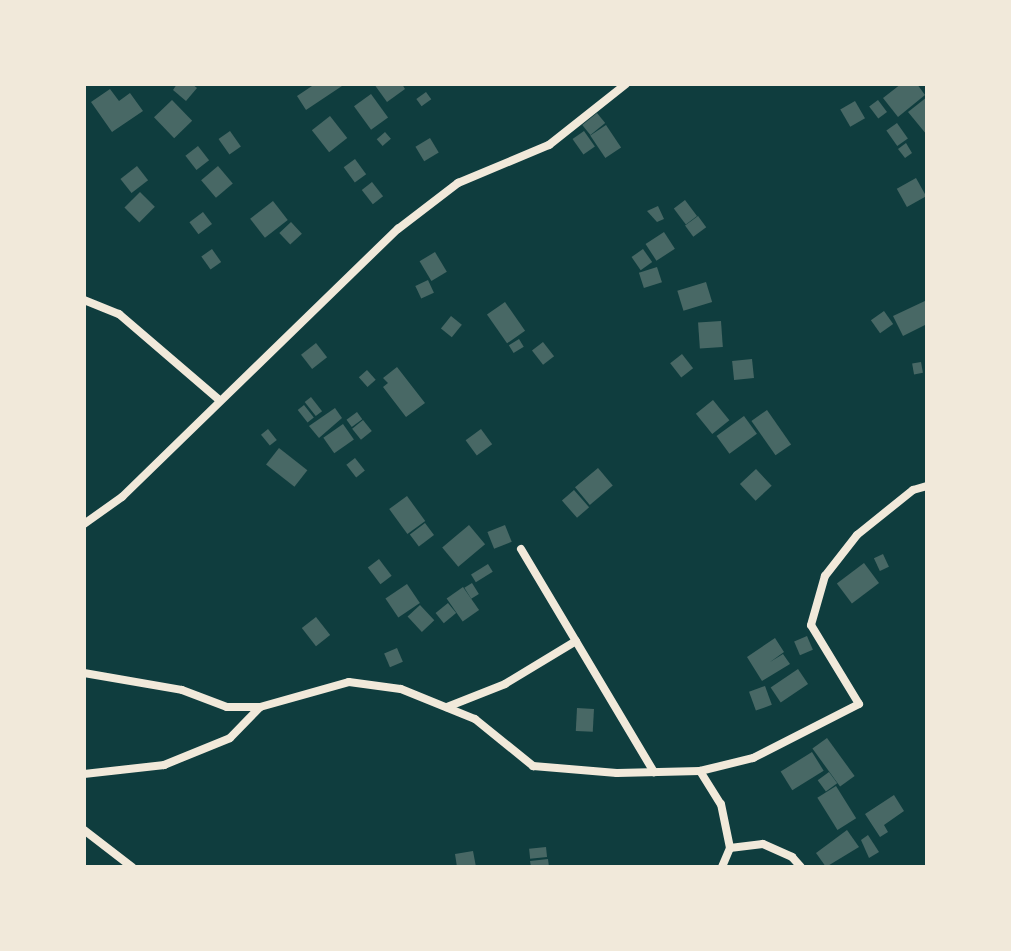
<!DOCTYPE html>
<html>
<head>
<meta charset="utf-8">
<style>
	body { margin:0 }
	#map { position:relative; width:1011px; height:951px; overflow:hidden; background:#0f3d3e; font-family:"Fira Sans",sans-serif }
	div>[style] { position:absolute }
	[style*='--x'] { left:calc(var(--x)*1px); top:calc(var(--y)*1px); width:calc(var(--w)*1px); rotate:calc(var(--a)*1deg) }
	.building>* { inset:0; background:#486865; transform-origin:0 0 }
	.minor>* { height:8px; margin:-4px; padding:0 4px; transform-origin:4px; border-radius:4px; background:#f1e9da }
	span { translate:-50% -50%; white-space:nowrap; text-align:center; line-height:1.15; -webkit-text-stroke:7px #f1e9da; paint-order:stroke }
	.frame { position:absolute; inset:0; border:86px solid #f1e9da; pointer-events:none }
</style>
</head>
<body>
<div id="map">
	<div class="building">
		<i style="clip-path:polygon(177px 84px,192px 84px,197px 88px,186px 101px,173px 90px)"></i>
		<i style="clip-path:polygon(315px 84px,345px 84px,306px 110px,297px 96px)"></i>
		<i style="clip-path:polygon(374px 84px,402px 84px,405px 89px,387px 102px)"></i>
		<i style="clip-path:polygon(901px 84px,917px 84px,925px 95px,898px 117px,883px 98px)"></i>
		<i style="clip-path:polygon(110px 89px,119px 101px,130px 93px,143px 111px,112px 132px,91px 102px)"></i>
		<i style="left:426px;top:92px;width:9px;height:12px;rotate:54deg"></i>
		<i style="left:371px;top:94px;width:29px;height:21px;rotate:54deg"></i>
		<i style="clip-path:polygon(927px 97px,927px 135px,908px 112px)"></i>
		<i style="left:172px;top:100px;width:29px;height:25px;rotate:46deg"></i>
		<i style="left:878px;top:100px;width:15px;height:11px;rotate:53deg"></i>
		<i style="left:855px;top:101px;width:20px;height:17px;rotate:60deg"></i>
		<i style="left:597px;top:113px;width:13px;height:19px;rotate:51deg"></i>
		<i style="left:330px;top:116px;width:28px;height:23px;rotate:52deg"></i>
		<i style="left:897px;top:123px;width:19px;height:13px;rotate:55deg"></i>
		<i style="left:606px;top:125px;width:27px;height:19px;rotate:56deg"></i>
		<i style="left:230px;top:131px;width:19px;height:14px;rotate:55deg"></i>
		<i style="left:584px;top:131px;width:19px;height:14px;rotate:55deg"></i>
		<i style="left:385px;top:132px;width:9px;height:11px;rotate:49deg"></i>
		<i style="left:430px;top:138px;width:17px;height:17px;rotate:59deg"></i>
		<i style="clip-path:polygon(906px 143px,912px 153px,905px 158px,898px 149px)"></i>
		<i style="left:198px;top:146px;width:18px;height:16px;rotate:52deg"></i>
		<i style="left:355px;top:159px;width:19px;height:14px;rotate:54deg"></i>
		<i style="left:137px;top:166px;width:18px;height:21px;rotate:52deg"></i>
		<i style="left:218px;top:166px;width:23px;height:22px;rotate:50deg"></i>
		<i style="left:916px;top:178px;width:21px;height:22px;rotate:61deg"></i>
		<i style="left:372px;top:182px;width:18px;height:13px;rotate:52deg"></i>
		<i style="left:140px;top:192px;width:21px;height:22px;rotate:45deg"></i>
		<i style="left:685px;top:200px;width:20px;height:14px;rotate:53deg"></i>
		<i style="left:273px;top:201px;width:24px;height:29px;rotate:52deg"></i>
		<i style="clip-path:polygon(658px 206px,664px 219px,657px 222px,647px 211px)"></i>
		<i style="left:203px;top:212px;width:15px;height:17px;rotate:53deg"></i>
		<i style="left:698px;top:216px;width:14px;height:16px;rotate:54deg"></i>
		<i style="left:291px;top:222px;width:16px;height:16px;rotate:47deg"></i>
		<i style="left:664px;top:232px;width:20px;height:22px;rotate:57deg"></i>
		<i style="left:212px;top:249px;width:16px;height:13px;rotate:55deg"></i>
		<i style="left:643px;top:249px;width:16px;height:14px;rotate:55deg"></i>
		<i style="left:435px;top:252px;width:23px;height:18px;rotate:59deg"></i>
		<i style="left:657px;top:267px;width:16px;height:19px;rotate:72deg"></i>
		<i style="left:428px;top:280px;width:14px;height:14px;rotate:65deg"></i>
		<i style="left:706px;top:282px;width:21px;height:30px;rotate:73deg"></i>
		<i style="clip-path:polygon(927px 300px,927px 324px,903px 336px,893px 316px)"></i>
		<i style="left:505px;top:302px;width:35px;height:22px;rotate:55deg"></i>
		<i style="left:884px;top:311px;width:16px;height:16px;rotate:55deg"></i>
		<i style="left:451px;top:316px;width:14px;height:16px;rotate:39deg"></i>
		<i style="left:721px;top:321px;width:26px;height:23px;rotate:86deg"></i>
		<i style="left:519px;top:339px;width:9px;height:12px;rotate:58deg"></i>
		<i style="left:543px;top:342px;width:18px;height:14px;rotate:52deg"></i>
		<i style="left:316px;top:343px;width:18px;height:19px;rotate:52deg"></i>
		<i style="left:682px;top:354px;width:18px;height:15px;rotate:52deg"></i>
		<i style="left:752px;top:359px;width:19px;height:20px;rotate:84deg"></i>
		<i style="left:921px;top:362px;width:11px;height:9px;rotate:80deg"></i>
		<i style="clip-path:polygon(397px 367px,425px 403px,406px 417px,383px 387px,388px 383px,383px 378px)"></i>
		<i style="left:367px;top:370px;width:13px;height:11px;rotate:48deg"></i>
		<i style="left:311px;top:397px;width:18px;height:8px;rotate:52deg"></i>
		<i style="left:713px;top:400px;width:26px;height:22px;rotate:51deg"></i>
		<i style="left:304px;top:405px;width:16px;height:8px;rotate:52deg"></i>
		<i style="clip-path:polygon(335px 408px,342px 418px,319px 438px,309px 426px)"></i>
		<i style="left:767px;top:410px;width:42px;height:19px;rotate:55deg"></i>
		<i style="left:357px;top:412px;width:9px;height:13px;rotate:54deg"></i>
		<i style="left:744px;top:416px;width:22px;height:34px;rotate:54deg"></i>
		<i style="left:363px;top:420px;width:14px;height:14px;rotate:51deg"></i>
		<i style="left:343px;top:424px;width:19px;height:24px;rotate:55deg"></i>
		<i style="left:268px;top:429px;width:14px;height:9px;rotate:51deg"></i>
		<i style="left:481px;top:429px;width:19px;height:19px;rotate:54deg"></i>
		<i style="left:279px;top:448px;width:36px;height:21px;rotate:38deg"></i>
		<i style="left:355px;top:458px;width:16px;height:11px;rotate:52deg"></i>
		<i style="left:598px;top:468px;width:23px;height:30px;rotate:50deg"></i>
		<i style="left:756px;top:469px;width:23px;height:22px;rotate:47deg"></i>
		<i style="left:574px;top:490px;width:23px;height:16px;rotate:49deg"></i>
		<i style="left:407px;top:496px;width:31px;height:22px;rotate:54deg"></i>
		<i style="left:425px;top:523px;width:15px;height:19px;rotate:53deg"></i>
		<i style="left:469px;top:525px;width:25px;height:35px;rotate:50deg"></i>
		<i style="left:505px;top:525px;width:18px;height:19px;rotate:68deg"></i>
		<i style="left:883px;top:554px;width:14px;height:10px;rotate:65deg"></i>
		<i style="left:379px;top:559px;width:21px;height:14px;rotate:53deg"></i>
		<i style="left:864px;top:563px;width:25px;height:34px;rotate:53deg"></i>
		<i style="left:488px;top:564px;width:9px;height:20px;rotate:58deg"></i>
		<i style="left:472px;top:583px;width:13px;height:9px;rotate:58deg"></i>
		<i style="left:407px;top:584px;width:23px;height:26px;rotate:56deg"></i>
		<i style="left:463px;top:587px;width:28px;height:20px;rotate:55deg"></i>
		<i style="left:448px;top:603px;width:13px;height:16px;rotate:51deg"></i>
		<i style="left:420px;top:605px;width:21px;height:17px;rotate:47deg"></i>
		<i style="left:316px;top:617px;width:23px;height:18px;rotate:52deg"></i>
		<i style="left:807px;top:636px;width:15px;height:14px;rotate:67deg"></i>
		<i style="clip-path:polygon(775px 638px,784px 652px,770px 662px,783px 654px,790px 664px,762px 681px,747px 657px)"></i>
		<i style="left:397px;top:648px;width:15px;height:14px;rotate:67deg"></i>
		<i style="left:798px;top:669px;width:18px;height:33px;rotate:56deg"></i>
		<i style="left:765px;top:686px;width:20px;height:17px;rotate:70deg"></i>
		<i style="left:577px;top:708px;width:17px;height:23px;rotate:3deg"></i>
		<i style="left:827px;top:738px;width:47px;height:18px;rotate:54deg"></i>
		<i style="left:812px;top:752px;width:22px;height:37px;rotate:58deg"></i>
		<i style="left:829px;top:772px;width:14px;height:14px;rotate:54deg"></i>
		<i style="left:836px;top:786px;width:38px;height:22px;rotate:58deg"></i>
		<i style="clip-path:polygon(894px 795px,904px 811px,884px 825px,888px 832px,880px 837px,865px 814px)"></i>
		<i style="clip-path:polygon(847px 830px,859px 847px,826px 867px,816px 853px)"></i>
		<i style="clip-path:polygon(868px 835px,879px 852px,869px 858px,861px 840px)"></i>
		<i style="left:546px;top:847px;width:10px;height:17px;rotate:84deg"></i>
		<i style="clip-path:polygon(473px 851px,476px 867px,457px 867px,455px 854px)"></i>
		<i style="clip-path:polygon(548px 859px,549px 867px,531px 867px,530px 861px)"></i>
	</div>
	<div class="minor">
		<i style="--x:84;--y:300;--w:38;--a:22"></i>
		<i style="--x:119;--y:314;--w:130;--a:40.6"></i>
		<i style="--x:84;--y:524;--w:47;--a:-35.4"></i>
		<i style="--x:122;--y:497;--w:385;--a:-44.2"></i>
		<i style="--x:398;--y:229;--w:76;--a:-37.5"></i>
		<i style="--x:458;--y:183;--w:99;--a:-22.7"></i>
		<i style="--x:549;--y:145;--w:98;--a:-38.4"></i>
		<i style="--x:521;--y:549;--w:260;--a:59.2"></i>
		<i style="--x:84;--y:673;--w:99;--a:9.8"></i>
		<i style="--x:182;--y:690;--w:48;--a:20.7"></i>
		<i style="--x:227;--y:707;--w:33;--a:0"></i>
		<i style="--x:260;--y:707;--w:92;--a:-15.7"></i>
		<i style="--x:349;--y:682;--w:52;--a:7.7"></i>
		<i style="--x:401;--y:689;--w:80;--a:22.1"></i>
		<i style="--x:475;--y:719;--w:75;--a:39"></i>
		<i style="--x:533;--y:766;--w:84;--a:4.8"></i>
		<i style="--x:617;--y:773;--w:83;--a:-1.4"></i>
		<i style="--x:700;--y:771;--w:55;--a:-13.8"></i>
		<i style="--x:753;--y:758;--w:119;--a:-27"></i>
		<i style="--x:859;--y:704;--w:92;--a:-121.3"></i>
		<i style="--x:811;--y:625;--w:51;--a:-74.1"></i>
		<i style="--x:825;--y:576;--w:52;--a:-52"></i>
		<i style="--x:857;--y:535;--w:72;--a:-38.8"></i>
		<i style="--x:913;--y:490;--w:15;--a:-16"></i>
		<i style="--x:447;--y:707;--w:62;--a:-21.6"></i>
		<i style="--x:505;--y:684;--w:83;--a:-31.2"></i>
		<i style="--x:700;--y:771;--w:39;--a:58"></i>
		<i style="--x:721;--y:804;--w:45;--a:78.4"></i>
		<i style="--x:730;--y:848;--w:21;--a:113"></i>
		<i style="--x:84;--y:774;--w:81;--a:-6.4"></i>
		<i style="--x:164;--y:765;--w:71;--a:-22.2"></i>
		<i style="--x:230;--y:738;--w:43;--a:-45.9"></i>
		<i style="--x:84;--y:830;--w:61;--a:37.6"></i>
		<i style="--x:730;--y:848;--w:33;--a:-7"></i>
		<i style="--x:763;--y:844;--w:32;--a:24"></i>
		<i style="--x:792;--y:857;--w:13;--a:48"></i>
	</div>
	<div class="frame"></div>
</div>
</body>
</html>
